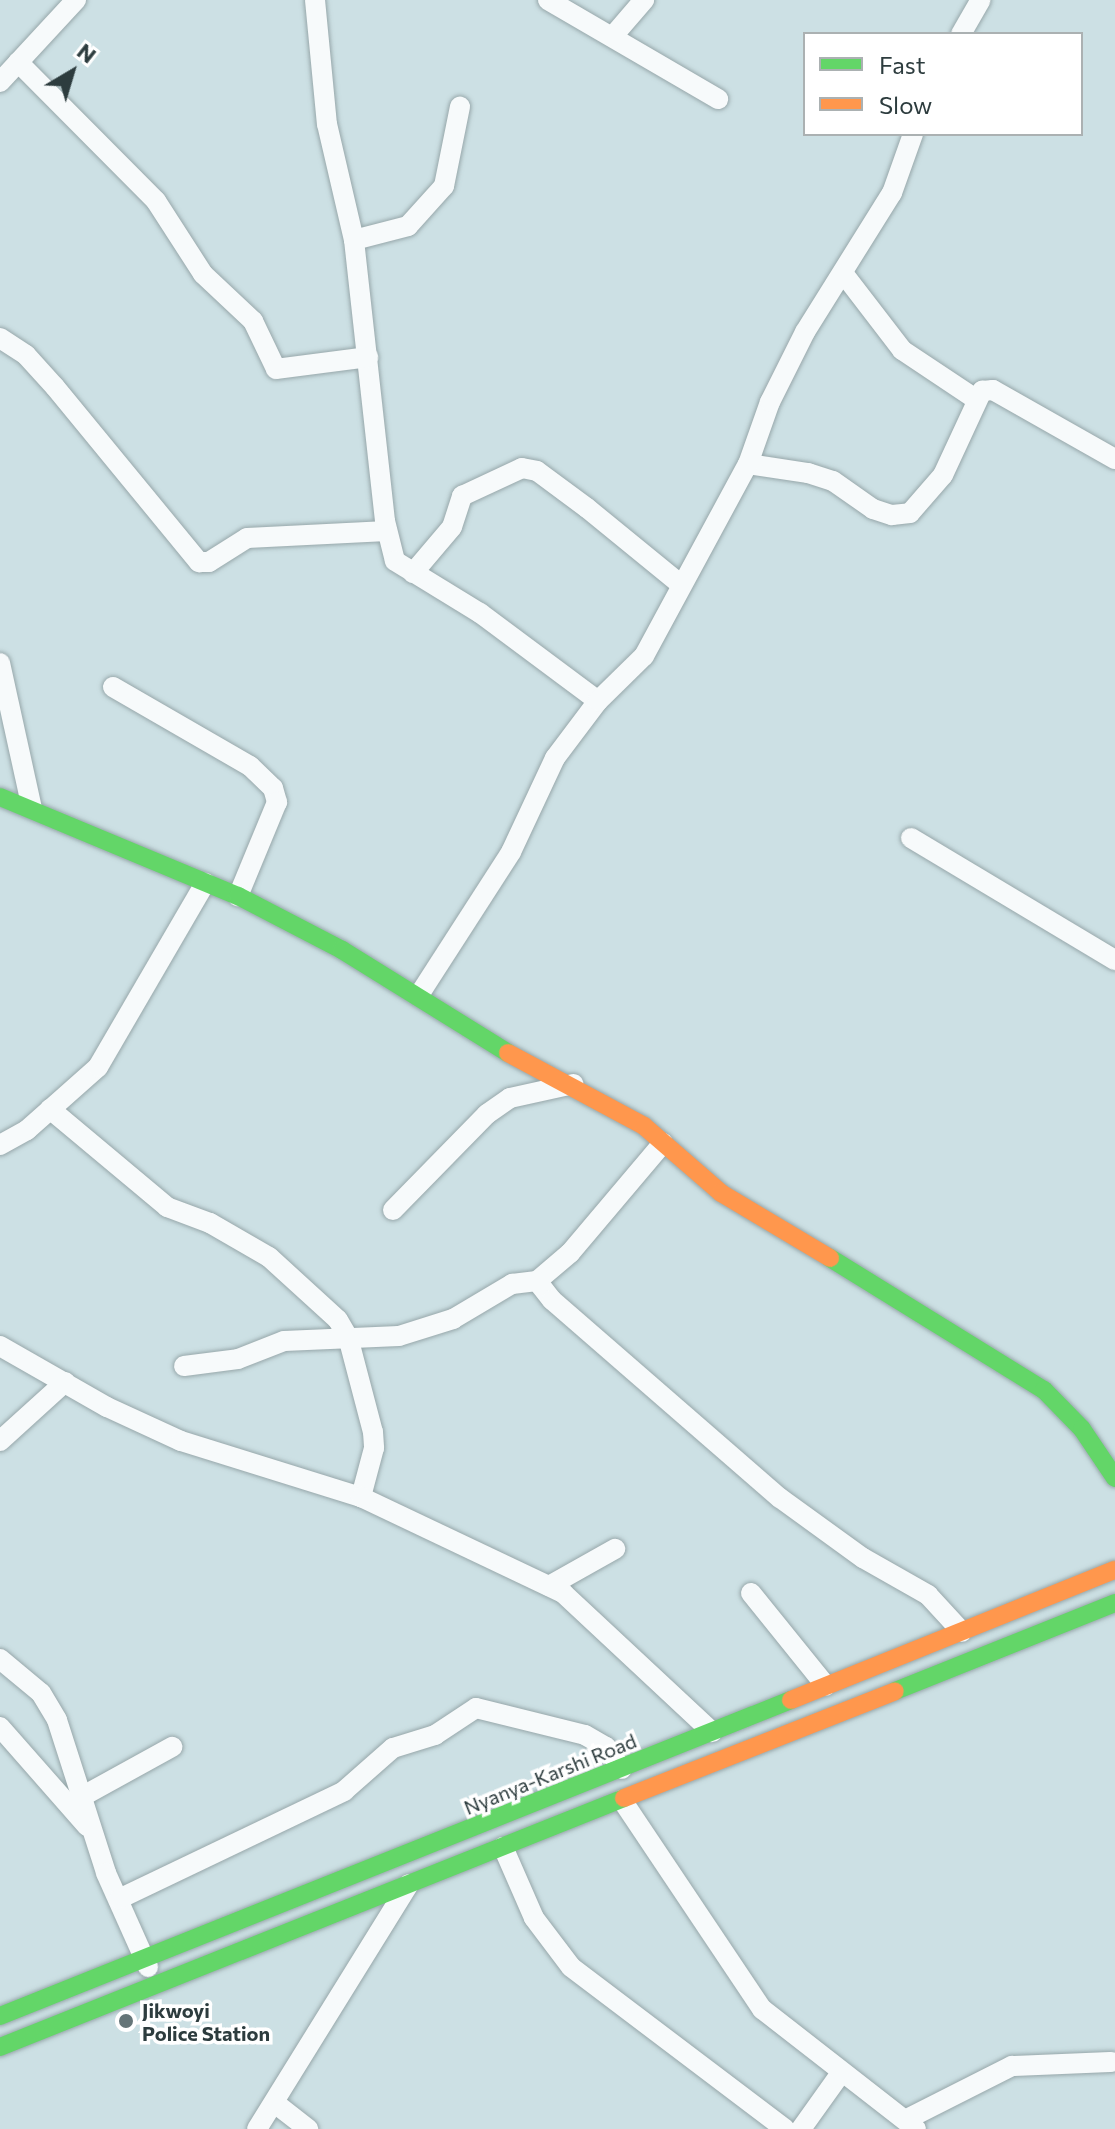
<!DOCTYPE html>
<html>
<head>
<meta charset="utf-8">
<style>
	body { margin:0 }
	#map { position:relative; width:1115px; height:2129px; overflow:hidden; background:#cce0e4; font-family:Commissioner,sans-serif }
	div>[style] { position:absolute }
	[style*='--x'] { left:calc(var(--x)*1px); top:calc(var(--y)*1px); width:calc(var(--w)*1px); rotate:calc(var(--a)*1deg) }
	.roads { filter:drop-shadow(0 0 2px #97a7aa) drop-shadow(0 0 2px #97a7aa) }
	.street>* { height:20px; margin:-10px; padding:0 10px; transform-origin:10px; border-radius:10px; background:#f7fafb }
	.fast>* { height:18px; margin:-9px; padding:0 9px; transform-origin:9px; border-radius:9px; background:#63d668 }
	.slow>* { height:18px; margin:-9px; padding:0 9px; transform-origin:9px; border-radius:9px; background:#ff974d }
	.dots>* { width:22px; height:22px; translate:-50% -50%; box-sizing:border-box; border:4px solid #fff; border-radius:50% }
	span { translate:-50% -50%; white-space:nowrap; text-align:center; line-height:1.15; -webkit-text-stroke:7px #fff; paint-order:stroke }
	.street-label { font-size:20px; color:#2d3c3e }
	.poi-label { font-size:20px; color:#2d3c3e; font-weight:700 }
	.left { translate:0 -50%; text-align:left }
	.legend { position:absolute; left:803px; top:32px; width:280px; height:104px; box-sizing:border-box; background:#fff; border:2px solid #abb1b2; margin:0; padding:10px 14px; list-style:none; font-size:24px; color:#2d3c3e }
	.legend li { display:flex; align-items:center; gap:16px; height:40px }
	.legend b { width:40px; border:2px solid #abb1b2 }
	.north { position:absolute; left:32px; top:32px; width:80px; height:80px; -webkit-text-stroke:6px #fff; paint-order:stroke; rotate:38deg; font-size:22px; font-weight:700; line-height:32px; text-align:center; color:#2d3c3e }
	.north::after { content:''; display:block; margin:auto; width:28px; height:36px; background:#2d3c3e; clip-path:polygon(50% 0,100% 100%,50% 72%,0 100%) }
</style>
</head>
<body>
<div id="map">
	<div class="roads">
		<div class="street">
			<i style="--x:315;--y:0;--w:125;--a:84.5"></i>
			<i style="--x:327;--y:124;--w:119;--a:76.9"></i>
			<i style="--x:354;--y:240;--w:283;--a:83.7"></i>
			<i style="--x:385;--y:521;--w:41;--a:76"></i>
			<i style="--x:395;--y:561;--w:100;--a:31.5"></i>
			<i style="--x:480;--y:613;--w:147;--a:36.7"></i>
			<i style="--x:548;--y:0;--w:197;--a:30.2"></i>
			<i style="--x:961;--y:34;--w:39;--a:-60"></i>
			<i style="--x:613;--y:36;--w:48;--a:-49.3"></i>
			<i style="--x:18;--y:62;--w:196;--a:45.2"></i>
			<i style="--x:156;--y:201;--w:87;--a:57.2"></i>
			<i style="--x:203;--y:274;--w:69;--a:43.2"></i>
			<i style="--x:253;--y:321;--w:53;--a:64.4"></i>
			<i style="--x:276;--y:369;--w:93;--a:-7.4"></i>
			<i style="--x:0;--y:82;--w:112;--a:-47.2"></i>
			<i style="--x:354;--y:240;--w:56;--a:-14.5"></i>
			<i style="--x:408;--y:226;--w:54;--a:-48"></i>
			<i style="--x:444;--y:186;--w:81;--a:-78.6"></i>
			<i style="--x:843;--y:273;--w:97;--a:52.5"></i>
			<i style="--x:902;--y:350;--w:90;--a:33.7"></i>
			<i style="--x:0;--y:338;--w:31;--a:33"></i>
			<i style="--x:26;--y:355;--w:43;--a:47.8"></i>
			<i style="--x:55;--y:387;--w:227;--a:50.6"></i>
			<i style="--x:199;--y:562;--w:10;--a:0"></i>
			<i style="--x:209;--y:562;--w:45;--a:-32.3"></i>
			<i style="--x:247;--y:538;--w:140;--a:-2.9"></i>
			<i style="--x:748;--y:464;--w:61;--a:8.5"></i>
			<i style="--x:808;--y:473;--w:26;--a:18"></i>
			<i style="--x:833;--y:481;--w:49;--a:35"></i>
			<i style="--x:873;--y:509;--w:20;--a:18"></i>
			<i style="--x:892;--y:515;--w:18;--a:-6"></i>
			<i style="--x:910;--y:513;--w:50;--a:-49"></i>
			<i style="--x:943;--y:475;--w:93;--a:-65.1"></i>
			<i style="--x:982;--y:391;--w:11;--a:-5"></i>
			<i style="--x:993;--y:390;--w:140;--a:29.5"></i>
			<i style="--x:413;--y:573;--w:60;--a:-49.7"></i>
			<i style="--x:452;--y:527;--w:33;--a:-72"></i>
			<i style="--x:462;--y:496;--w:66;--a:-25"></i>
			<i style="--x:522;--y:468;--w:15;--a:11"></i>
			<i style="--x:537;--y:471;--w:62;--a:36.5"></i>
			<i style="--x:587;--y:508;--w:119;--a:39.2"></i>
			<i style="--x:0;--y:663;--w:148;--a:77.6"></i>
			<i style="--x:113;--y:687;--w:158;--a:30"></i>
			<i style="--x:250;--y:766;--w:32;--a:44"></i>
			<i style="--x:273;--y:788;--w:15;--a:74"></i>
			<i style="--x:277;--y:802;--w:102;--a:112.5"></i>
			<i style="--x:911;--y:838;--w:238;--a:30.9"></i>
			<i style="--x:419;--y:995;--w:170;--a:-57.2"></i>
			<i style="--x:511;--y:852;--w:104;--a:-64.9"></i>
			<i style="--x:555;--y:758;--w:71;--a:-53"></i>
			<i style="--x:598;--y:701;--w:64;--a:-44.4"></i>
			<i style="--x:644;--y:656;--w:218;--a:-61.6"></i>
			<i style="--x:748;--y:464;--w:66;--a:-70.5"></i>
			<i style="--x:770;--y:402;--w:78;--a:-63.4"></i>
			<i style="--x:805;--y:332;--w:164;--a:-58"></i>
			<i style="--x:892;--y:193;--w:63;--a:-70.4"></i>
			<i style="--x:50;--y:1109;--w:153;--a:39.9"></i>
			<i style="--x:167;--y:1207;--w:46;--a:20.4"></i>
			<i style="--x:210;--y:1223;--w:68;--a:30"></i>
			<i style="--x:269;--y:1257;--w:93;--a:42.4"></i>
			<i style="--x:338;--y:1320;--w:20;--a:60"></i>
			<i style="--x:348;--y:1337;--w:98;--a:75.3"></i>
			<i style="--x:373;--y:1432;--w:16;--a:86"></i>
			<i style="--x:374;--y:1448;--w:51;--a:104.9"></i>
			<i style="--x:663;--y:1143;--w:144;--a:130.2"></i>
			<i style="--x:570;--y:1253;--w:43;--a:139.7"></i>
			<i style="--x:537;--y:1281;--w:24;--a:52"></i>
			<i style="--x:552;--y:1300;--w:302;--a:41"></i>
			<i style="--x:780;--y:1498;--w:102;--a:35.9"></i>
			<i style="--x:863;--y:1558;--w:75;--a:29.6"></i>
			<i style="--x:928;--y:1595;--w:50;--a:47.4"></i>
			<i style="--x:0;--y:1145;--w:31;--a:-29"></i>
			<i style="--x:27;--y:1130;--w:95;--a:-41.6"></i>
			<i style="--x:98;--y:1067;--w:213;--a:-59.8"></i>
			<i style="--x:393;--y:1210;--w:134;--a:-45.6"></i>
			<i style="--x:487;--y:1114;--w:28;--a:-35"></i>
			<i style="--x:510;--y:1098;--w:65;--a:-12.5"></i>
			<i style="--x:0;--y:1346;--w:123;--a:29.7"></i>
			<i style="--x:107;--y:1407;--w:81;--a:24.7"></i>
			<i style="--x:181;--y:1441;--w:189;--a:17.3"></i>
			<i style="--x:361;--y:1497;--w:224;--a:25.4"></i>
			<i style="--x:563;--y:1593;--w:204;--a:43"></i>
			<i style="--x:184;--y:1366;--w:54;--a:-7.4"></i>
			<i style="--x:238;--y:1359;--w:49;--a:-21.4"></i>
			<i style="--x:284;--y:1341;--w:115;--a:-2.5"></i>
			<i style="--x:399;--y:1336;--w:57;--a:-17.5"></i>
			<i style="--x:453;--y:1319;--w:69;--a:-30.7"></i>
			<i style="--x:512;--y:1284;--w:25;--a:-7"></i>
			<i style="--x:0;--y:1441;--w:88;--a:-42.2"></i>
			<i style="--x:549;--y:1586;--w:76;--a:-29.3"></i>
			<i style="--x:751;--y:1593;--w:119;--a:51.1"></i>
			<i style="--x:0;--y:1659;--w:53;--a:39.7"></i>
			<i style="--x:41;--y:1693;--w:31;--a:59"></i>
			<i style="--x:57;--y:1720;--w:161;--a:72.2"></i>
			<i style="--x:106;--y:1873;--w:103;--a:65.9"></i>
			<i style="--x:0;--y:1727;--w:132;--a:48.7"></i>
			<i style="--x:83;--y:1796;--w:102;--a:-28.8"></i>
			<i style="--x:622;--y:1800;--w:252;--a:56.2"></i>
			<i style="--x:762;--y:2009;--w:195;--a:37.9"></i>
			<i style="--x:503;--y:1847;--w:77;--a:66.4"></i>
			<i style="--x:534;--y:1918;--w:61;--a:52.9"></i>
			<i style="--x:571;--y:1967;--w:268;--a:37.1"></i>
			<i style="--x:119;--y:1899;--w:250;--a:-25.6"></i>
			<i style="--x:344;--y:1791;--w:65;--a:-41.3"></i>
			<i style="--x:393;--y:1748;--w:44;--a:-17.2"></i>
			<i style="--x:435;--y:1735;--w:49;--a:-33.4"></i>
			<i style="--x:476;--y:1708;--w:112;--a:13.9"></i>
			<i style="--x:585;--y:1735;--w:24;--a:30"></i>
			<i style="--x:606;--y:1747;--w:27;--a:54"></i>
			<i style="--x:276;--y:2104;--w:41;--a:38"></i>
			<i style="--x:907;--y:2119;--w:118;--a:-26.8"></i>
			<i style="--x:1012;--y:2066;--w:100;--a:-2.3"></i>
			<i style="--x:257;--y:2129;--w:288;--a:-58.2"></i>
			<i style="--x:801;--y:2129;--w:69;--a:-54.5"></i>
		</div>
		<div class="fast">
			<i style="--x:0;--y:797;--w:258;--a:22.6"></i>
			<i style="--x:238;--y:896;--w:117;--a:27.4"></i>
			<i style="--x:342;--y:950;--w:195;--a:31.8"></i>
			<i style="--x:830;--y:1258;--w:251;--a:31.7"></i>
			<i style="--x:1044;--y:1390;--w:54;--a:45.7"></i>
			<i style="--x:1082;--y:1429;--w:59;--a:56"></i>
			<i style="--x:895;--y:1691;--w:237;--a:-21.8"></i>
			<i style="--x:0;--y:2016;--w:852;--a:-21.78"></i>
			<i style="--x:0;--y:2047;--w:672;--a:-21.75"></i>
		</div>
		<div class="slow">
			<i style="--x:508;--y:1053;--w:154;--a:28.2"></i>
			<i style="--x:644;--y:1126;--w:102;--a:41"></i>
			<i style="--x:721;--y:1193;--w:127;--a:30.8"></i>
			<i style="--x:791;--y:1700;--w:349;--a:-21.9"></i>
			<i style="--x:624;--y:1798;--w:291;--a:-21.5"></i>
		</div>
	</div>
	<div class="dots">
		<i style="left:126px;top:2021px;background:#657578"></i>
	</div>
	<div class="street-label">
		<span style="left:550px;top:1774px;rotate:-22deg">Nyanya-Karshi Road</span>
	</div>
	<div class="poi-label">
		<span class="left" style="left:142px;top:2022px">Jikwoyi<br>Police Station</span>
	</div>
	<ul class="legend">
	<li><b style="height:10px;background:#63d668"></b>Fast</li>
	<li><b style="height:10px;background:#ff974d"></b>Slow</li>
	</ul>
	<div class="north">N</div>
</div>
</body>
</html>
